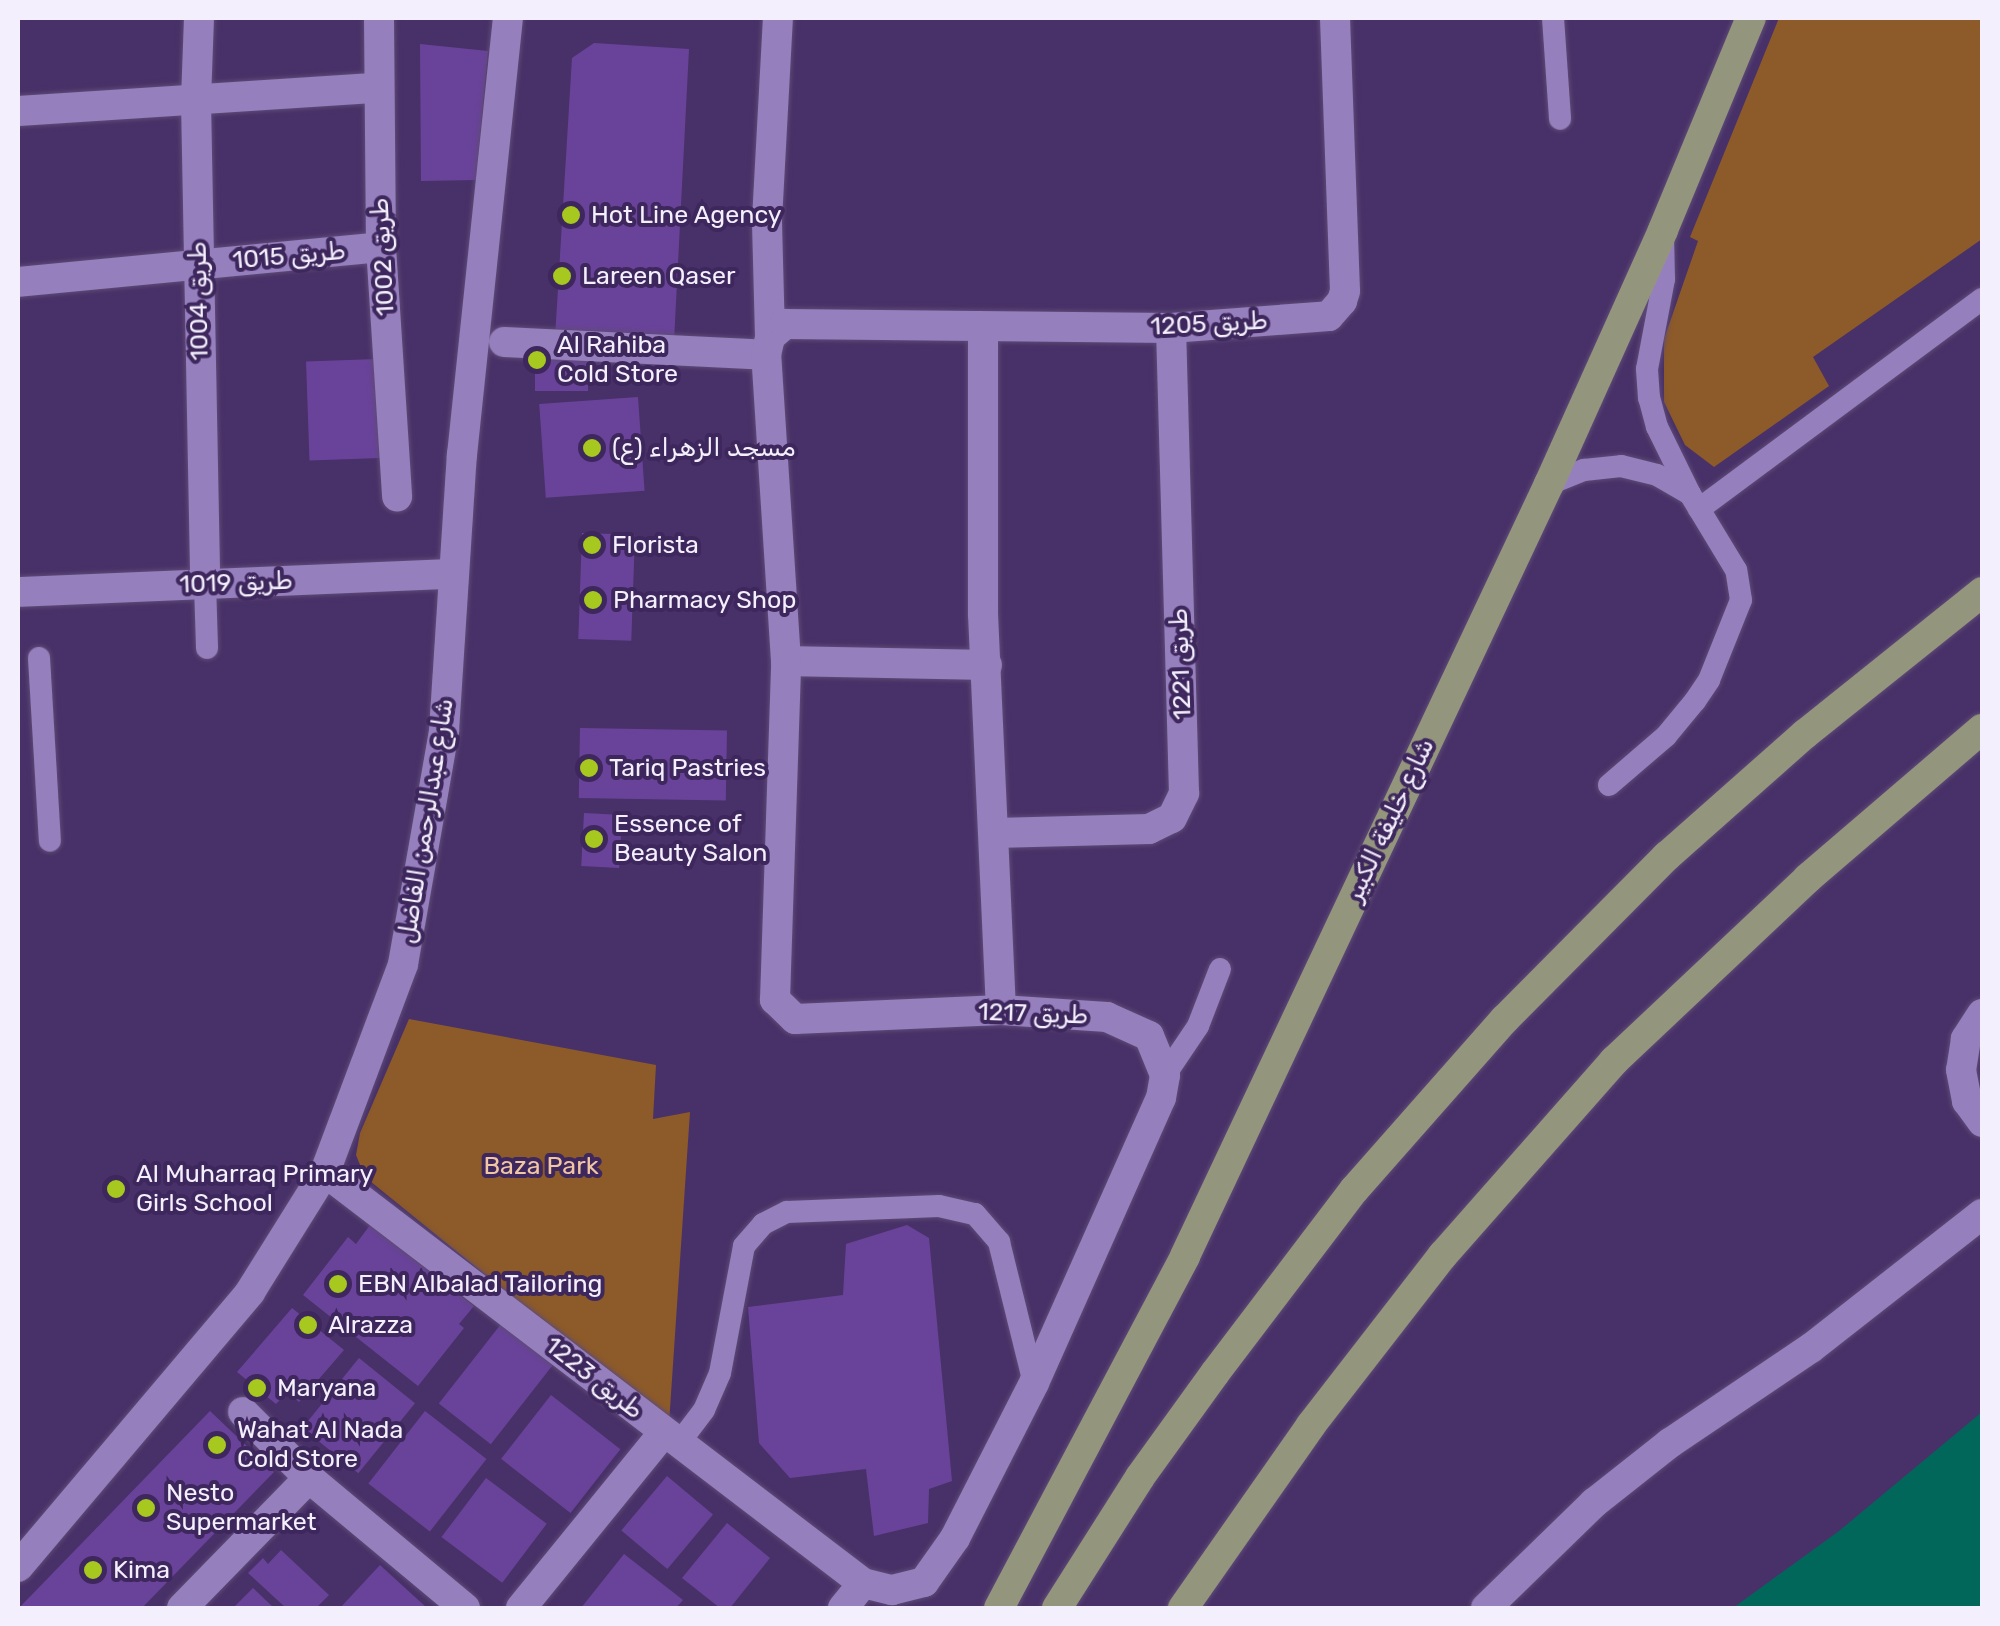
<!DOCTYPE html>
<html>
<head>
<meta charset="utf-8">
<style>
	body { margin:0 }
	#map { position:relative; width:2000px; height:1626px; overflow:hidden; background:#483168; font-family:Rubik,Cairo,sans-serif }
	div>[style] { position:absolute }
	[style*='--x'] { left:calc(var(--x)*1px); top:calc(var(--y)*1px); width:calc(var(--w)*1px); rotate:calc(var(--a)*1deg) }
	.green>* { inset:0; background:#8d5a29 }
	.water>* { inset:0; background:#02675b }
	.building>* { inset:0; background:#69439a; transform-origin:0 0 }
	.roads { filter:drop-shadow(0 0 2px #5e4b76) drop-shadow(0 0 2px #5e4b76) }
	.lane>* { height:22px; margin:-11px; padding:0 11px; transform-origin:11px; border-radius:11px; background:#967fbd }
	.street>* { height:30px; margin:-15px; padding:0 15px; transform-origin:15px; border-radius:15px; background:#967fbd }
	.secondary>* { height:30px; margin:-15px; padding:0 15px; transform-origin:15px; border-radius:15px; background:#967fbd }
	.primary>* { height:30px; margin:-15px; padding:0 15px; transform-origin:15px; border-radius:15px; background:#93967d }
	.dots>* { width:28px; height:28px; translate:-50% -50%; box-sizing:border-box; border:5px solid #3e275d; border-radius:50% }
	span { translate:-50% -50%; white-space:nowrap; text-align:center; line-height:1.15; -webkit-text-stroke:8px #3e275d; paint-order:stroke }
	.poi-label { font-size:25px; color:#f3effd }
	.left { translate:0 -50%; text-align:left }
	.street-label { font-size:25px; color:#f3effd }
	.park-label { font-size:25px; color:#f1c6a3 }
	.frame { position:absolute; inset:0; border:20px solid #f3effd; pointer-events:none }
</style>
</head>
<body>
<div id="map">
	<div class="green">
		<i style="clip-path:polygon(1779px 18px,1982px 18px,1982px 239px,1813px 357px,1829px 386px,1714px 467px,1685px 445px,1664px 402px,1664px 339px,1698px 241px,1690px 237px)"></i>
		<i style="clip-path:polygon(409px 1019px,656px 1065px,653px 1119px,690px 1112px,669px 1424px,365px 1177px,356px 1155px,360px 1133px)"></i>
	</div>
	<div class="water">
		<i style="clip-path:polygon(1982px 1412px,1982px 1608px,1733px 1608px,1839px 1531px)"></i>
	</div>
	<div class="building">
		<i style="clip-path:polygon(594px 43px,689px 49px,674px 341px,555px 338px,572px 58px)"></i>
		<i style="clip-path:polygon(420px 44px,488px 51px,476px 180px,421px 181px)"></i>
		<i style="left:535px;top:352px;width:53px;height:39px"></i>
		<i style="left:377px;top:359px;width:99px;height:71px;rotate:88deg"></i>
		<i style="left:638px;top:397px;width:94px;height:99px;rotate:86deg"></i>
		<i style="left:582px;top:533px;width:53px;height:106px;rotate:2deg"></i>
		<i style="left:580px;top:728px;width:147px;height:70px;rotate:1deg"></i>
		<i style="left:584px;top:813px;width:38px;height:53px;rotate:3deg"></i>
		<i style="clip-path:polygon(370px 1225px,474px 1306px,459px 1324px,464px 1328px,418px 1386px,303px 1295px,348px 1237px,356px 1244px)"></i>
		<i style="clip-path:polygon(907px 1225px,929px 1238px,952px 1481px,929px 1489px,928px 1523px,874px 1536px,866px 1469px,790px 1478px,759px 1443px,748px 1307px,843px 1295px,846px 1244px)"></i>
		<i style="clip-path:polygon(292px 1308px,344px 1350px,299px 1402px,287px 1392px,276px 1404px,237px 1372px)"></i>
		<i style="left:501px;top:1324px;width:66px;height:101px;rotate:38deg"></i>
		<i style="left:359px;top:1358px;width:72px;height:90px;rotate:39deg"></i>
		<i style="left:551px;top:1395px;width:88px;height:81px;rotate:38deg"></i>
		<i style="clip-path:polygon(210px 1411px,274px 1472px,142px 1608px,19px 1608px)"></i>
		<i style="left:425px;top:1411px;width:78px;height:92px;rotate:38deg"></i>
		<i style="left:667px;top:1476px;width:60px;height:71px;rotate:40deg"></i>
		<i style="left:486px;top:1478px;width:76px;height:74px;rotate:37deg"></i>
		<i style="clip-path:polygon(727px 1523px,770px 1558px,730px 1608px,720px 1608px,682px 1578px)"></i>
		<i style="clip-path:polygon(281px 1550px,329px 1595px,316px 1608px,286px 1608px,248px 1573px,263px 1558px,268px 1564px)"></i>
		<i style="clip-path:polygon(624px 1554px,683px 1600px,676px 1608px,581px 1608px)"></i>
		<i style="clip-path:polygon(380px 1565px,427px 1608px,340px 1608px)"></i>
		<i style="clip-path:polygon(253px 1588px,274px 1608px,233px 1608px)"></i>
	</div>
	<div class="roads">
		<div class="lane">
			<i style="--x:1553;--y:18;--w:101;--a:86"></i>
			<i style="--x:1549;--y:484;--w:38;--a:-22"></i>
			<i style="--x:1584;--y:470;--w:37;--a:-6"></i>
			<i style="--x:1621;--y:466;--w:37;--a:14"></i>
			<i style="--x:1657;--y:475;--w:38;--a:30"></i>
			<i style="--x:1699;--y:509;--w:352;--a:-36.6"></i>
			<i style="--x:205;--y:584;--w:64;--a:88.2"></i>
			<i style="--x:39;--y:658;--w:183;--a:86.6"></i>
			<i style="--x:1609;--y:785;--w:75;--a:-40.7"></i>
			<i style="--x:1666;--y:736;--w:45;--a:-50.4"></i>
			<i style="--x:1695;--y:701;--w:25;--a:-56"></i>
			<i style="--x:1709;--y:680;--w:86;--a:-68.2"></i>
			<i style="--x:1741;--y:600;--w:30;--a:-99"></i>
			<i style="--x:1736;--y:570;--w:89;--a:-121.2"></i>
			<i style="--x:1690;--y:494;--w:75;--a:-116.2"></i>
			<i style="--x:1657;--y:427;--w:30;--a:-105"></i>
			<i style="--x:1649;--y:398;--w:29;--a:-94"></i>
			<i style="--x:1647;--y:369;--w:92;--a:-79.3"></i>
			<i style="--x:1664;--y:279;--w:44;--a:-91.3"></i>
			<i style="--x:1165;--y:1075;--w:59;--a:-56"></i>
			<i style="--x:1198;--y:1026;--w:61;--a:-68.9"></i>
			<i style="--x:679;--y:1443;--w:41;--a:-52.9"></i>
			<i style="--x:704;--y:1410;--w:40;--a:-66.6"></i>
			<i style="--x:720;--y:1373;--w:129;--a:-79.3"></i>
			<i style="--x:744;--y:1246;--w:29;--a:-49"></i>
			<i style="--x:763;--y:1224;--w:27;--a:-27"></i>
			<i style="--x:787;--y:1212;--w:152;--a:-2.3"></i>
			<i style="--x:939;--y:1206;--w:37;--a:13"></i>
			<i style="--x:975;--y:1214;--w:37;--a:49"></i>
			<i style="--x:999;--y:1242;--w:145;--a:76.1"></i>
		</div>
		<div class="street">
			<i style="--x:199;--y:18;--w:83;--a:92.1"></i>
			<i style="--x:196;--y:101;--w:483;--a:88.9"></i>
			<i style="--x:379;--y:18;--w:229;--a:89.5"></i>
			<i style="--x:381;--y:247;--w:250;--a:86.3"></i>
			<i style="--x:18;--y:111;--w:360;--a:-3.7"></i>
			<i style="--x:18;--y:282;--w:365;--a:-5.5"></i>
			<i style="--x:983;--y:329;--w:285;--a:90"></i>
			<i style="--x:983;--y:614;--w:396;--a:87.4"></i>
			<i style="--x:770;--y:337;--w:117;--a:-91.5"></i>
			<i style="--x:767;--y:220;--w:202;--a:-86.9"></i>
			<i style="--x:504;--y:342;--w:262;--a:2.8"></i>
			<i style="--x:18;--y:592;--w:436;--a:-2.4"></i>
			<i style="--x:786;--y:661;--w:201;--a:1.1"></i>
			<i style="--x:995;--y:833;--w:154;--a:-1.5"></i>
			<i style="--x:1149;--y:829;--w:25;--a:-26"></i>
			<i style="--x:1172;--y:818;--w:28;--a:-64"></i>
			<i style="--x:1184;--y:793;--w:465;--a:-91.6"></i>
			<i style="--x:1982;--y:1014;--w:30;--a:123"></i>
			<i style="--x:1966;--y:1039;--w:31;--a:99"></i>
			<i style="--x:1961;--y:1070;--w:32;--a:79"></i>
			<i style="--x:1967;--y:1101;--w:26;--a:54"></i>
			<i style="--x:325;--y:1172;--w:677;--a:37.38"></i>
			<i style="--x:863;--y:1583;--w:30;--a:14"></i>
			<i style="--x:892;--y:1590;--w:33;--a:-14"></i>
			<i style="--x:924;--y:1582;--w:54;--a:-54.8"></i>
			<i style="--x:955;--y:1538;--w:174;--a:-63"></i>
			<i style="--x:1034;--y:1383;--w:312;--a:-66"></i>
			<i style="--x:1161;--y:1098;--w:23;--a:-80"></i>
			<i style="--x:1165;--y:1075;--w:42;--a:-112.3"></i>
			<i style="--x:1149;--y:1036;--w:46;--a:-155.7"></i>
			<i style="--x:1107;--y:1017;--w:106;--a:-176.2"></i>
			<i style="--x:1001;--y:1010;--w:206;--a:177.5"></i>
			<i style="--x:795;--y:1019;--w:28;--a:-136"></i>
			<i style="--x:775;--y:1000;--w:339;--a:-88.1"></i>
			<i style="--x:786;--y:661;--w:307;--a:-93.7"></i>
			<i style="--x:766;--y:355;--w:18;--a:-77"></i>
			<i style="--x:770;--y:337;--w:20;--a:-41"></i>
			<i style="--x:785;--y:324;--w:386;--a:0.6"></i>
			<i style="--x:1171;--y:328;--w:158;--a:-4.3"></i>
			<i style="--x:1329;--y:316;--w:20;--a:-49"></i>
			<i style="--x:1342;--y:301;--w:10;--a:-73"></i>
			<i style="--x:1345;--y:291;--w:273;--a:-92.1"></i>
			<i style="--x:243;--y:1412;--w:93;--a:45"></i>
			<i style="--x:309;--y:1478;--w:203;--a:39.8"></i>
			<i style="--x:182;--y:1608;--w:182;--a:-45.7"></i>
			<i style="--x:521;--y:1608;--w:227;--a:-50.9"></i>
			<i style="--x:843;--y:1608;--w:32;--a:-51"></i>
			<i style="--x:1486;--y:1608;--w:151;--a:-44.2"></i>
			<i style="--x:1594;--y:1503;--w:97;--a:-38.3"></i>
			<i style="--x:1670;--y:1443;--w:170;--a:-34"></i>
			<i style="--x:1811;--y:1348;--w:217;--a:-38.1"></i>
		</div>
		<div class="secondary">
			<i style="--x:18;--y:1567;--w:360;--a:-49.8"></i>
			<i style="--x:250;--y:1292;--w:142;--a:-58"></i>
			<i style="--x:325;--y:1172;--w:222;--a:-69.4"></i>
			<i style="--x:403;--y:964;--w:237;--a:-80"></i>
			<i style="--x:444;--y:731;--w:277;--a:-86.3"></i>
			<i style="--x:462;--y:455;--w:439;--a:-84"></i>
		</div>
		<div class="primary">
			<i style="--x:999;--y:1608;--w:398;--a:-62.1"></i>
			<i style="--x:1185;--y:1256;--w:854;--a:-64.76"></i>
			<i style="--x:1549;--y:484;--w:278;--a:-65.8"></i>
			<i style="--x:1663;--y:230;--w:230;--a:-67.5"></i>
			<i style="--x:1057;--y:1608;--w:155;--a:-57.6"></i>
			<i style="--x:1140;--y:1477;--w:128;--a:-54.2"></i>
			<i style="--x:1215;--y:1373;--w:230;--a:-52.8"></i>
			<i style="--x:1354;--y:1190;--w:228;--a:-48.6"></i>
			<i style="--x:1505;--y:1019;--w:230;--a:-45.2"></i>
			<i style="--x:1667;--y:856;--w:184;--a:-41.5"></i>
			<i style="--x:1805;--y:734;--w:227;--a:-38.7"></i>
			<i style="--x:1183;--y:1608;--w:223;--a:-55"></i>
			<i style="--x:1311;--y:1425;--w:215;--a:-52.2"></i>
			<i style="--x:1443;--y:1255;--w:259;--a:-48.6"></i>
			<i style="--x:1614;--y:1061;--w:267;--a:-43.3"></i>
			<i style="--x:1808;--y:878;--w:229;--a:-40.6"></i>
		</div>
	</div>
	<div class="dots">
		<i style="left:571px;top:215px;background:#a7c81f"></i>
		<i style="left:562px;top:276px;background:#a7c81f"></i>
		<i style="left:537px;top:360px;background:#a7c81f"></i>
		<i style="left:592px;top:448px;background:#a7c81f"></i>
		<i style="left:592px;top:545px;background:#a7c81f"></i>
		<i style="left:593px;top:600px;background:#a7c81f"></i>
		<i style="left:589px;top:768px;background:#a7c81f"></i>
		<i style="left:594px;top:839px;background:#a7c81f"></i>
		<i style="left:116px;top:1189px;background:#a7c81f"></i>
		<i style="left:338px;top:1284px;background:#a7c81f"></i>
		<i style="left:308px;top:1325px;background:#a7c81f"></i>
		<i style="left:257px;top:1388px;background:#a7c81f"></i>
		<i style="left:217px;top:1445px;background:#a7c81f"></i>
		<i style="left:146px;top:1508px;background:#a7c81f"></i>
		<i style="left:93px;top:1570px;background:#a7c81f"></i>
	</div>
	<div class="poi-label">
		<span class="left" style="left:591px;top:215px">Hot Line Agency</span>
		<span class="left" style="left:582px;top:276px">Lareen Qaser</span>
		<span class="left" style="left:557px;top:360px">Al Rahiba<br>Cold Store</span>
		<span class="left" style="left:612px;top:448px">مسجد الزهراء (ع)</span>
		<span class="left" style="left:612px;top:545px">Florista</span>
		<span class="left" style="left:613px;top:600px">Pharmacy Shop</span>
		<span class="left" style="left:609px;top:768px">Tariq Pastries</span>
		<span class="left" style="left:614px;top:839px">Essence of<br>Beauty Salon</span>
		<span class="left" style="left:136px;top:1189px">Al Muharraq Primary<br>Girls School</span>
		<span class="left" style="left:358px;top:1284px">EBN Albalad Tailoring</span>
		<span class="left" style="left:328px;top:1325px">Alrazza</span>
		<span class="left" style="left:277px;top:1388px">Maryana</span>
		<span class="left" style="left:237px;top:1445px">Wahat Al Nada<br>Cold Store</span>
		<span class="left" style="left:166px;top:1508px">Nesto<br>Supermarket</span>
		<span class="left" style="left:113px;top:1570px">Kima</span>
	</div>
	<div class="street-label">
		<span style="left:289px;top:256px;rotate:-5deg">طريق 1015</span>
		<span style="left:383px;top:257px;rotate:-93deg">طريق 1002</span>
		<span style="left:199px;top:301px;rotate:-91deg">طريق 1004</span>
		<span style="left:1209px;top:324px;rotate:-3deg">طريق 1205</span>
		<span style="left:236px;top:583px;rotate:-2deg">طريق 1019</span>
		<span style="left:1181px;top:664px;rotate:-92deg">طريق 1221</span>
		<span style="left:1390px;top:820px;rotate:-65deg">شارع خليفة الكبير</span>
		<span style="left:426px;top:821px;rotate:-81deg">شارع عبدالرحمن الفاضل</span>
		<span style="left:1033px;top:1014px;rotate:2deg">طريق 1217</span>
		<span style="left:594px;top:1378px;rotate:38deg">طريق 1223</span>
	</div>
	<div class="park-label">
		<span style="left:541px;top:1166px">Baza Park</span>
	</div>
	<div class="frame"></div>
</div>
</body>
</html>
